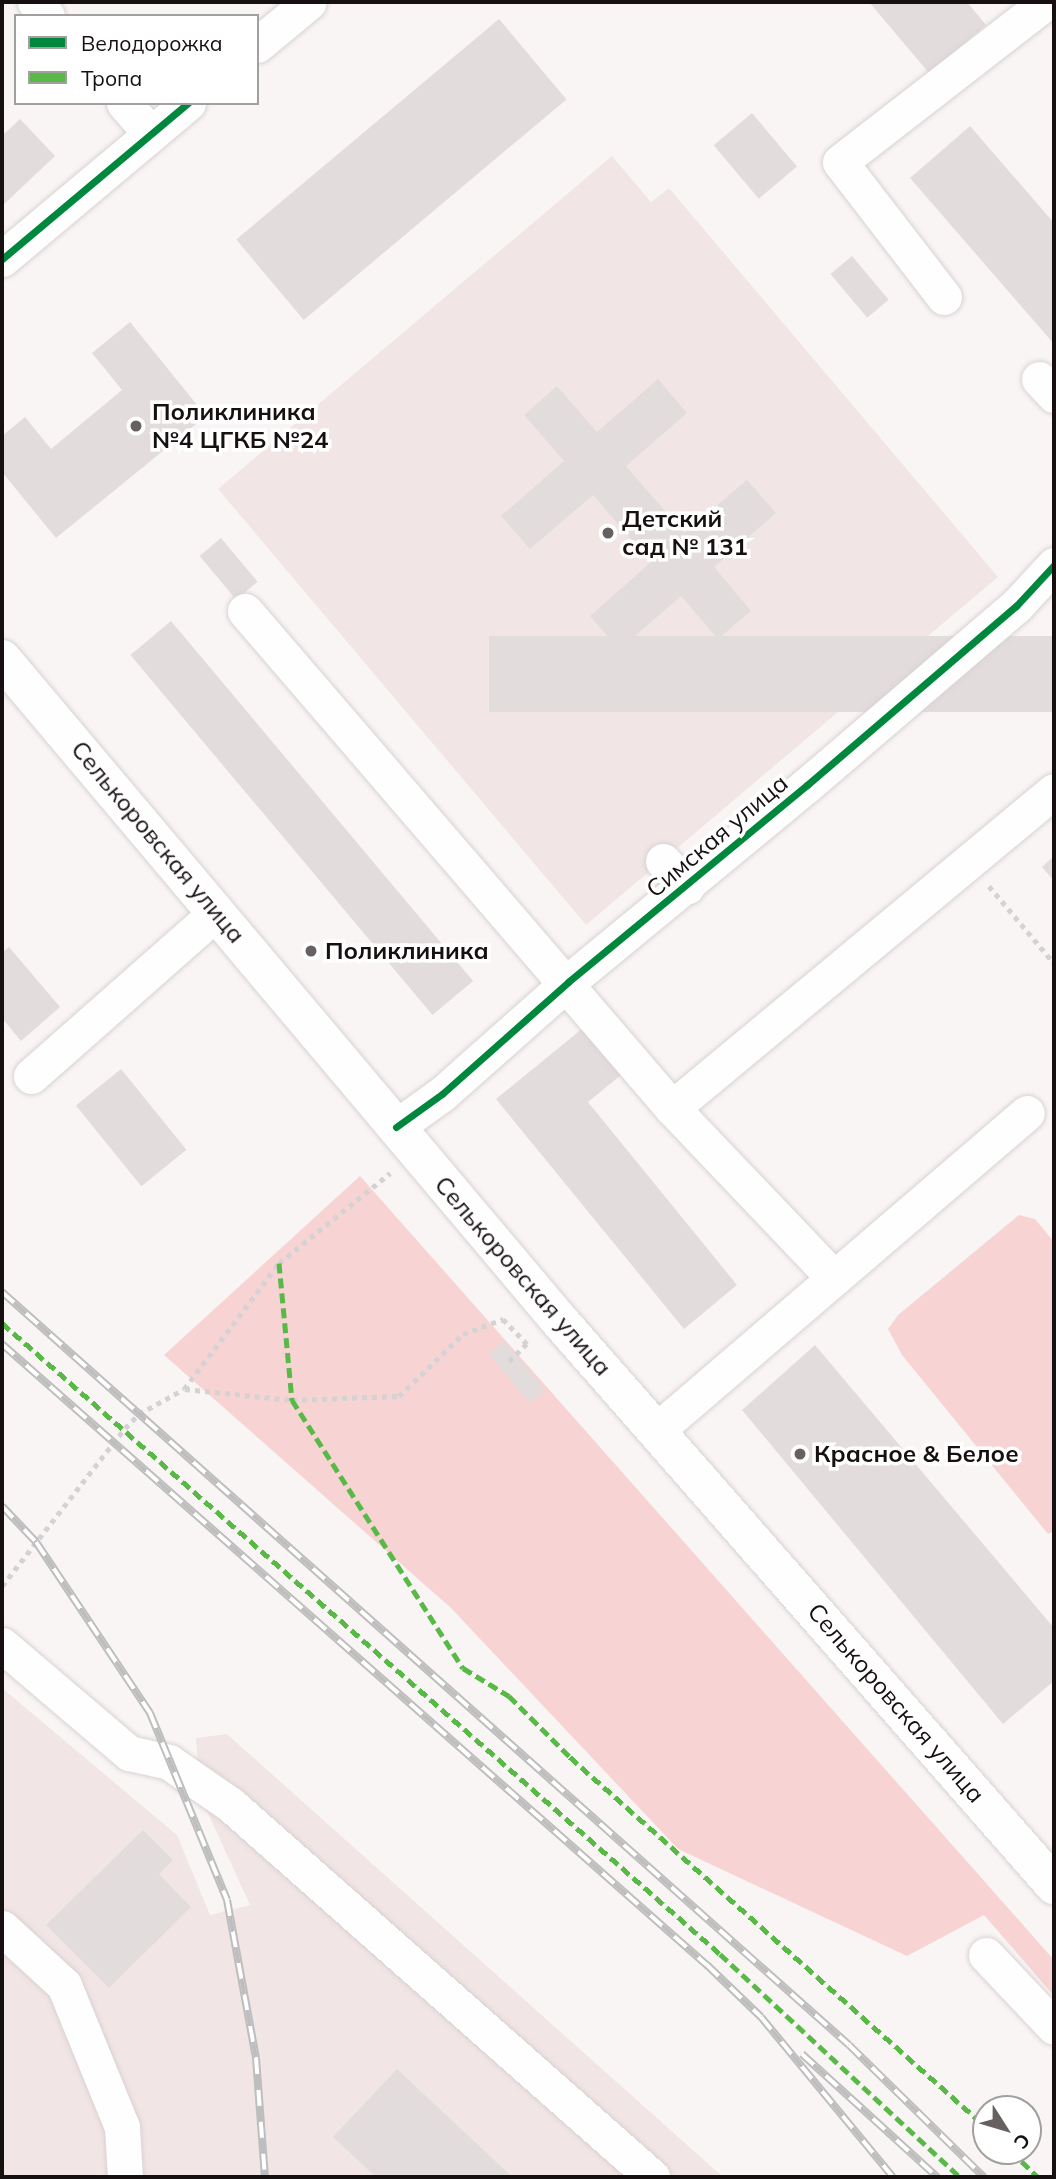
<!DOCTYPE html>
<html>
<head>
<meta charset="utf-8">
<style>
	body { margin:0 }
	#map { position:relative; width:1056px; height:2179px; overflow:hidden; background:#faf5f5; font-family:Mulish,sans-serif }
	div>[style] { position:absolute }
	[style*='--x'] { left:calc(var(--x)*1px); top:calc(var(--y)*1px); width:calc(var(--w)*1px); rotate:calc(var(--a)*1deg) }
	.built>* { inset:0; background:#f2e5e5 }
	.green>* { inset:0; background:#f7d3d3 }
	.building>* { inset:0; background:#e3dcdc; transform-origin:0 0 }
	.path>* { height:4.5px; margin-top:-2.25px; transform-origin:0; background:repeating-linear-gradient(90deg,#d4d2d2 0 5px,transparent 0 10px) }
	.roads { filter:drop-shadow(0 0 2px #d8d2d2) drop-shadow(0 0 2px #d8d2d2) }
	.minor>* { height:35px; margin:-17.5px; padding:0 17.5px; transform-origin:17.5px; border-radius:17.5px; background:#fefefe }
	.major>* { height:38px; margin:-19px; padding:0 19px; transform-origin:19px; border-radius:19px; background:#fefefe }
	.rail>* { height:8px; margin-top:-4px; transform-origin:0; background:repeating-linear-gradient(90deg,#fff 0 16px,#bebebe 0 32px); box-sizing:border-box; border-block:2px solid #bebebe }
	.quiet>* { height:5px; margin-top:-2.5px; transform-origin:0; background:repeating-linear-gradient(90deg,#58b947 0 10px,transparent 0 15px) }
	.cycleway>* { height:7px; margin:-3.5px; padding:0 3.5px; transform-origin:3.5px; border-radius:3.5px; background:#00873e }
	.dots>* { width:19px; height:19px; translate:-50% -50%; box-sizing:border-box; border:4px solid #fff; border-radius:50% }
	span { translate:-50% -50%; white-space:nowrap; text-align:center; line-height:1.15; -webkit-text-stroke:7px #fff; paint-order:stroke }
	.poi-label { font-size:24px; color:#171010; font-weight:700 }
	.left { translate:0 -50%; text-align:left }
	.street-label { font-size:24px; color:#171010 }
	.frame { position:absolute; inset:0; border:4px solid #171010; pointer-events:none }
	.legend { position:absolute; left:14px; top:14px; width:245px; height:91px; box-sizing:border-box; background:#fff; border:2px solid #a29f9f; margin:0; padding:9px 12px; list-style:none; font-size:21px; color:#171010 }
	.legend li { display:flex; align-items:center; gap:14px; height:35px }
	.legend b { width:35px; border:2px solid #a29f9f }
	.north { position:absolute; left:972px; top:2095px; width:70px; height:70px; box-sizing:border-box; background:#fff; border:2px solid #a29f9f; border-radius:50%; rotate:127deg; font-size:19px; font-weight:700; line-height:28px; text-align:center; color:#171010 }
	.north::after { content:''; display:block; margin:auto; width:24px; height:32px; background:#666060; clip-path:polygon(50% 0,100% 100%,50% 72%,0 100%) }
</style>
</head>
<body>
<div id="map">
	<div class="built">
		<i style="clip-path:polygon(612px 156px,651px 202px,669px 188px,998px 577px,586px 925px,218px 489px)"></i>
		<i style="clip-path:polygon(2px 1688px,177px 1835px,210px 1915px,250px 1905px,200px 1796px,196px 1738px,227px 1734px,723px 2177px,2px 2177px)"></i>
	</div>
	<div class="green">
		<i style="clip-path:polygon(360px 1176px,1054px 1960px,1054px 1996px,984px 1915px,907px 1956px,678px 1849px,451px 1608px,164px 1355px)"></i>
		<i style="clip-path:polygon(1019px 1215px,1035px 1219px,1054px 1242px,1054px 1531px,1048px 1534px,902px 1355px,888px 1329px,898px 1315px)"></i>
	</div>
	<div class="building">
		<i style="clip-path:polygon(869px 2px,967px 2px,986px 25px,929px 73px)"></i>
		<i style="left:499px;top:19px;width:105px;height:343px;rotate:50deg"></i>
		<i style="left:752px;top:113px;width:70px;height:50px;rotate:50deg"></i>
		<i style="clip-path:polygon(20px 119px,55px 156px,2px 206px,2px 136px)"></i>
		<i style="clip-path:polygon(970px 126px,1054px 223px,1054px 344px,910px 178px)"></i>
		<i style="left:852px;top:256px;width:57px;height:28px;rotate:50deg"></i>
		<i style="clip-path:polygon(130px 322px,206px 416px,56px 538px,2px 472px,2px 436px,25px 417px,51px 449px,122px 390px,92px 353px)"></i>
		<i style="clip-path:polygon(658px 379px,687px 413px,626px 466px,684px 533px,747px 480px,776px 513px,714px 567px,751px 611px,718px 639px,681px 596px,619px 650px,590px 616px,651px 562px,593px 495px,530px 549px,501px 516px,564px 461px,524px 415px,557px 386px,597px 432px)"></i>
		<i style="left:221px;top:538px;width:57px;height:28px;rotate:50deg"></i>
		<i style="left:171px;top:621px;width:470px;height:53px;rotate:50deg"></i>
		<i style="left:1054px;top:636px;width:76px;height:565px;rotate:90deg"></i>
		<i style="clip-path:polygon(1054px 856px,1054px 881px,1042px 867px)"></i>
		<i style="clip-path:polygon(9px 947px,60px 1007px,21px 1041px,2px 1018px,2px 953px)"></i>
		<i style="clip-path:polygon(588px 1024px,626px 1071px,588px 1102px,737px 1285px,684px 1329px,496px 1099px)"></i>
		<i style="left:121px;top:1069px;width:104px;height:58px;rotate:51deg"></i>
		<i style="left:504px;top:1341px;width:64px;height:20px;rotate:50deg"></i>
		<i style="clip-path:polygon(815px 1345px,1054px 1628px,1054px 1681px,1003px 1724px,742px 1410px)"></i>
		<i style="clip-path:polygon(143px 1830px,173px 1860px,159px 1874px,191px 1907px,109px 1988px,46px 1925px)"></i>
		<i style="clip-path:polygon(397px 2069px,512px 2177px,376px 2177px,333px 2137px)"></i>
	</div>
	<div class="path">
		<i style="--x:989;--y:886;--w:101;--a:49.8"></i>
		<i style="--x:185;--y:1389;--w:108;--a:5.9"></i>
		<i style="--x:292;--y:1400;--w:107;--a:-2.1"></i>
		<i style="--x:399;--y:1396;--w:89;--a:-44.1"></i>
		<i style="--x:463;--y:1334;--w:43;--a:-20.6"></i>
		<i style="--x:503;--y:1319;--w:35;--a:46"></i>
		<i style="--x:527;--y:1344;--w:25;--a:135"></i>
		<i style="--x:2;--y:1586;--w:200;--a:-52.1"></i>
		<i style="--x:125;--y:1428;--w:20;--a:-45"></i>
		<i style="--x:139;--y:1414;--w:51;--a:-29.1"></i>
		<i style="--x:184;--y:1389;--w:158;--a:-53"></i>
		<i style="--x:279;--y:1263;--w:143;--a:-39"></i>
	</div>
	<div class="roads">
		<div class="minor">
			<i style="--x:35;--y:2;--w:18;--a:49"></i>
			<i style="--x:257;--y:45;--w:67;--a:-39.6"></i>
			<i style="--x:124;--y:103;--w:41;--a:48.9"></i>
			<i style="--x:2;--y:259;--w:243;--a:-40"></i>
			<i style="--x:944;--y:297;--w:170;--a:-127.6"></i>
			<i style="--x:840;--y:162;--w:261;--a:-37.8"></i>
			<i style="--x:1039;--y:379;--w:22;--a:47"></i>
			<i style="--x:245;--y:611;--w:655;--a:49.33"></i>
			<i style="--x:672;--y:1108;--w:496;--a:-39.7"></i>
			<i style="--x:663;--y:861;--w:35;--a:47"></i>
			<i style="--x:31;--y:1076;--w:248;--a:-41.4"></i>
			<i style="--x:672;--y:1108;--w:235;--a:46.4"></i>
			<i style="--x:396;--y:1127;--w:57;--a:-35.7"></i>
			<i style="--x:442;--y:1094;--w:169;--a:-41.6"></i>
			<i style="--x:568;--y:982;--w:310;--a:-39.5"></i>
			<i style="--x:807;--y:785;--w:275;--a:-40.6"></i>
			<i style="--x:1016;--y:606;--w:56;--a:-47.2"></i>
			<i style="--x:657;--y:1430;--w:487;--a:-40.6"></i>
			<i style="--x:2;--y:1645;--w:167;--a:40.4"></i>
			<i style="--x:129;--y:1753;--w:41;--a:12.7"></i>
			<i style="--x:169;--y:1762;--w:75;--a:34.7"></i>
			<i style="--x:231;--y:1805;--w:562;--a:41.46"></i>
			<i style="--x:2;--y:1928;--w:84;--a:42.6"></i>
			<i style="--x:64;--y:1985;--w:153;--a:67.8"></i>
			<i style="--x:122;--y:2127;--w:50;--a:86.6"></i>
			<i style="--x:986;--y:1955;--w:99;--a:46.6"></i>
		</div>
		<div class="major">
			<i style="--x:2;--y:659;--w:863;--a:49.89"></i>
			<i style="--x:558;--y:1319;--w:753;--a:48.77"></i>
		</div>
	</div>
	<div class="rail">
		<i style="--x:2;--y:1292;--w:1133;--a:41.64"></i>
		<i style="--x:849;--y:2045;--w:189;--a:44.4"></i>
		<i style="--x:2;--y:1344;--w:940;--a:41.38"></i>
		<i style="--x:707;--y:1965;--w:75;--a:43.9"></i>
		<i style="--x:761;--y:2017;--w:207;--a:50.5"></i>
		<i style="--x:2;--y:1506;--w:50;--a:46.6"></i>
		<i style="--x:36;--y:1542;--w:206;--a:56.3"></i>
		<i style="--x:150;--y:1713;--w:202;--a:67.6"></i>
		<i style="--x:227;--y:1900;--w:161;--a:79.6"></i>
		<i style="--x:256;--y:2058;--w:119;--a:85.7"></i>
		<i style="--x:802;--y:2054;--w:183;--a:42.3"></i>
	</div>
	<div class="quiet">
		<i style="--x:279;--y:1263;--w:138;--a:84.6"></i>
		<i style="--x:292;--y:1400;--w:318;--a:57.5"></i>
		<i style="--x:463;--y:1668;--w:54;--a:31.3"></i>
		<i style="--x:509;--y:1696;--w:86;--a:45"></i>
		<i style="--x:570;--y:1757;--w:557;--a:41.65"></i>
		<i style="--x:2;--y:1323;--w:956;--a:41.31"></i>
		<i style="--x:720;--y:1954;--w:328;--a:42.9"></i>
		<i style="--x:1011;--y:2151;--w:37;--a:44"></i>
	</div>
	<div class="cycleway">
		<i style="--x:2;--y:259;--w:243;--a:-40"></i>
		<i style="--x:396;--y:1127;--w:57;--a:-35.7"></i>
		<i style="--x:442;--y:1094;--w:169;--a:-41.6"></i>
		<i style="--x:568;--y:982;--w:310;--a:-39.5"></i>
		<i style="--x:807;--y:785;--w:275;--a:-40.6"></i>
		<i style="--x:1016;--y:606;--w:56;--a:-47.2"></i>
	</div>
	<div class="dots">
		<i style="left:136px;top:426px;background:#666060"></i>
		<i style="left:608px;top:533px;background:#666060"></i>
		<i style="left:311px;top:951px;background:#666060"></i>
		<i style="left:800px;top:1454px;background:#666060"></i>
	</div>
	<div class="poi-label">
		<span class="left" style="left:152px;top:426px">Поликлиника<br>№4 ЦГКБ №24</span>
		<span class="left" style="left:622px;top:533px">Детский<br>сад № 131</span>
		<span class="left" style="left:325px;top:951px">Поликлиника</span>
		<span class="left" style="left:814px;top:1454px">Красное &amp; Белое</span>
	</div>
	<div class="street-label">
		<span style="left:717px;top:836px;rotate:-40deg">Симская улица</span>
		<span style="left:158px;top:842px;rotate:50deg">Селькоровская улица</span>
		<span style="left:523px;top:1276px;rotate:49deg">Селькоровская улица</span>
		<span style="left:896px;top:1703px;rotate:49deg">Селькоровская улица</span>
	</div>
	<div class="frame"></div>
	<ul class="legend">
	<li><b style="height:9px;background:#00873e"></b>Велодорожка</li>
	<li><b style="height:9px;background:#58b947"></b>Тропа</li>
	</ul>
	<div class="north">С</div>
</div>
</body>
</html>
